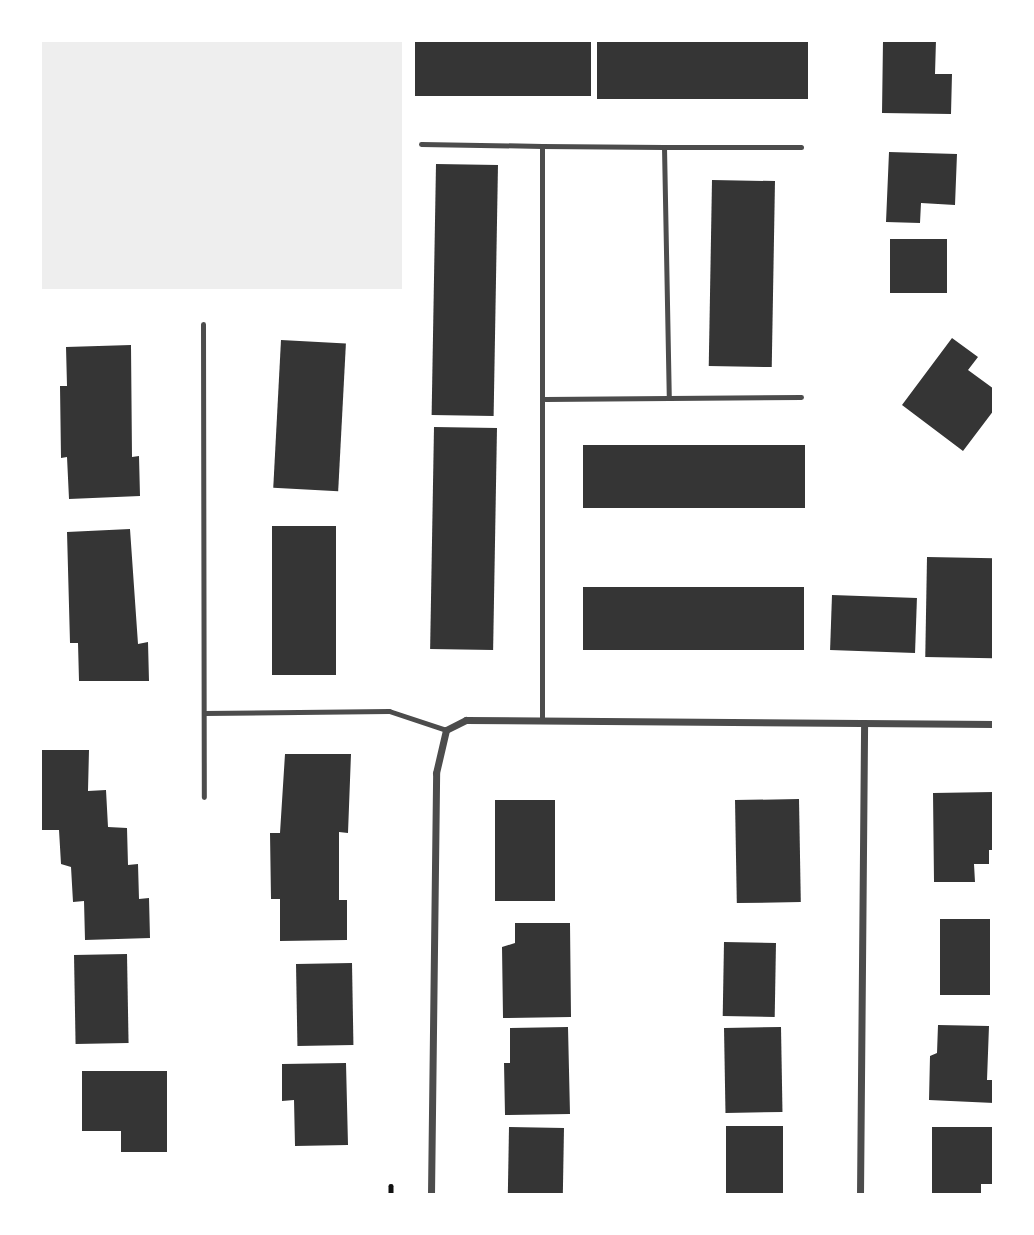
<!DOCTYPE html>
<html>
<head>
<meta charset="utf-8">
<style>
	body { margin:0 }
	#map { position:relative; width:1034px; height:1235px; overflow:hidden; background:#fff; font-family:"Crimson Pro",serif }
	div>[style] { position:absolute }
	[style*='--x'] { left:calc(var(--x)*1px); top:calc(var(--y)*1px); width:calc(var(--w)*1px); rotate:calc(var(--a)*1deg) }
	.green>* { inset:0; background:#eee; transform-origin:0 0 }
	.building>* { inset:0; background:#353535; transform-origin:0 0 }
	.path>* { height:4.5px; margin:-2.25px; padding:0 2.25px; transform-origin:2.25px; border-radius:2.25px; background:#111 }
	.service>* { height:5px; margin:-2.5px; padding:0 2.5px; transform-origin:2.5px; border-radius:2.5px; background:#4c4c4c }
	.minor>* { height:7px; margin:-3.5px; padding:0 3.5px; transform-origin:3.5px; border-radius:3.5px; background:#4c4c4c }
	span { translate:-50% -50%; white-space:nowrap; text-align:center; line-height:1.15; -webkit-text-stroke:7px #fff; paint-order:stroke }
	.frame { position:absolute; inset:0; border:42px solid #fff; pointer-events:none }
</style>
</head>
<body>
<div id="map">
	<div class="green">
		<i style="left:40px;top:40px;width:362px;height:249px"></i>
	</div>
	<div class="building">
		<i style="left:415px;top:40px;width:176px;height:56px"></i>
		<i style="left:597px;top:40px;width:211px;height:59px"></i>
		<i style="clip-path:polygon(883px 40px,936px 40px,935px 74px,952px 74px,951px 114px,882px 113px)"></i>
		<i style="clip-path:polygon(889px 152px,957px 154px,955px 205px,921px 203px,920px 223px,886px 222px)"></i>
		<i style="left:436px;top:164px;width:62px;height:251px;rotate:1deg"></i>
		<i style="left:712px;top:180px;width:63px;height:186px;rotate:1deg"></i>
		<i style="left:890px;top:239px;width:57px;height:54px"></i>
		<i style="clip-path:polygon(952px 338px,978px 357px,968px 370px,994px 389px,994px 410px,963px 451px,902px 405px)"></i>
		<i style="left:281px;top:340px;width:65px;height:148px;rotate:3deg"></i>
		<i style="clip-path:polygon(131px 345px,132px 457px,139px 456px,140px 496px,69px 499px,67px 457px,61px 458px,60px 386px,67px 386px,66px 347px)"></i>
		<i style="left:434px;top:427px;width:63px;height:222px;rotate:1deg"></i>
		<i style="left:583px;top:445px;width:222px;height:63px"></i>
		<i style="left:272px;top:526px;width:64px;height:149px"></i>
		<i style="clip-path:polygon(130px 529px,138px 644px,148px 642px,149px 681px,79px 681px,78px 643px,70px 643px,67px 532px)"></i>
		<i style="left:927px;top:557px;width:67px;height:100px;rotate:1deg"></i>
		<i style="left:583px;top:587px;width:221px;height:63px"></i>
		<i style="left:832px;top:595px;width:85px;height:55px;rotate:2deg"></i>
		<i style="clip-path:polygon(40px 750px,89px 750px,88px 791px,106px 790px,108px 827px,127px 828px,128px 865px,138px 864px,139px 899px,149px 898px,150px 938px,85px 940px,84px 901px,73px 902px,71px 867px,61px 864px,59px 830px,42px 830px)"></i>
		<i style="clip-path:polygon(285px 754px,351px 754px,348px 833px,339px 832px,339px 900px,347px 900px,347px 940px,280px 941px,280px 899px,271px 899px,270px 833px,280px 833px)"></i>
		<i style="clip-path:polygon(994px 792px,994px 850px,989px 850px,989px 864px,974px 864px,975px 882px,934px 882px,933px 793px)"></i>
		<i style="left:799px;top:799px;width:103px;height:64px;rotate:89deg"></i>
		<i style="left:495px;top:800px;width:60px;height:101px"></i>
		<i style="left:940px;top:919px;width:50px;height:76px"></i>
		<i style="clip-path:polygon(515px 923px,570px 923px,571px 1017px,503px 1018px,502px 947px,515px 943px)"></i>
		<i style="left:724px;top:942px;width:52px;height:74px;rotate:1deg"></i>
		<i style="left:127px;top:954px;width:89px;height:53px;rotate:89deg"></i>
		<i style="left:352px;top:963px;width:82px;height:56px;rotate:89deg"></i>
		<i style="clip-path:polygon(938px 1025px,989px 1026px,987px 1080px,994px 1080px,994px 1103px,929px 1100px,930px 1056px,937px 1053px)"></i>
		<i style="clip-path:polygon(568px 1027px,570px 1114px,505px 1115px,504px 1063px,510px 1063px,510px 1028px)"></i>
		<i style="left:781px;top:1027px;width:85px;height:57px;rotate:89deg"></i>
		<i style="clip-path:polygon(346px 1063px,348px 1145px,295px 1146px,294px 1100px,282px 1101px,282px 1064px)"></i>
		<i style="clip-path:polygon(82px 1071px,167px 1071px,167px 1152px,121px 1152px,121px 1131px,82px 1131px)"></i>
		<i style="left:783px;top:1126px;width:69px;height:57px;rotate:90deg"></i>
		<i style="left:509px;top:1127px;width:55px;height:68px;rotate:1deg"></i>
		<i style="clip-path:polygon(932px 1127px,994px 1127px,994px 1184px,981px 1184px,981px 1195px,932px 1195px)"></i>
	</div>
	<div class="path">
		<i style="--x:391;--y:1186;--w:9;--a:90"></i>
	</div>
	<div class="service">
		<i style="--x:421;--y:144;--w:121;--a:0.9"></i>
		<i style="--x:664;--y:147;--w:137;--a:0"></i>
		<i style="--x:203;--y:324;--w:473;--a:89.9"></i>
		<i style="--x:669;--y:398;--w:132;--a:-0.4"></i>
		<i style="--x:204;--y:713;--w:185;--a:-0.6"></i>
		<i style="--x:389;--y:711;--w:60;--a:18.4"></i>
		<i style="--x:542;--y:719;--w:573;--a:-90"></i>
		<i style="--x:542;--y:146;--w:122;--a:0.5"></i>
		<i style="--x:664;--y:147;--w:251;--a:88.9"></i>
		<i style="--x:669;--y:398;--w:124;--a:179.5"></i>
	</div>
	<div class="minor">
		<i style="--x:431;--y:1195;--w:422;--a:-89.3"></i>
		<i style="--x:436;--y:773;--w:44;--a:-76.9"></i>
		<i style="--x:446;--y:730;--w:22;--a:-27"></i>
		<i style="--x:466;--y:720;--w:528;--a:0.43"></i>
		<i style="--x:860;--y:1195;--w:472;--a:-89.5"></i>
	</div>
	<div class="frame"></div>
</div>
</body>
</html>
